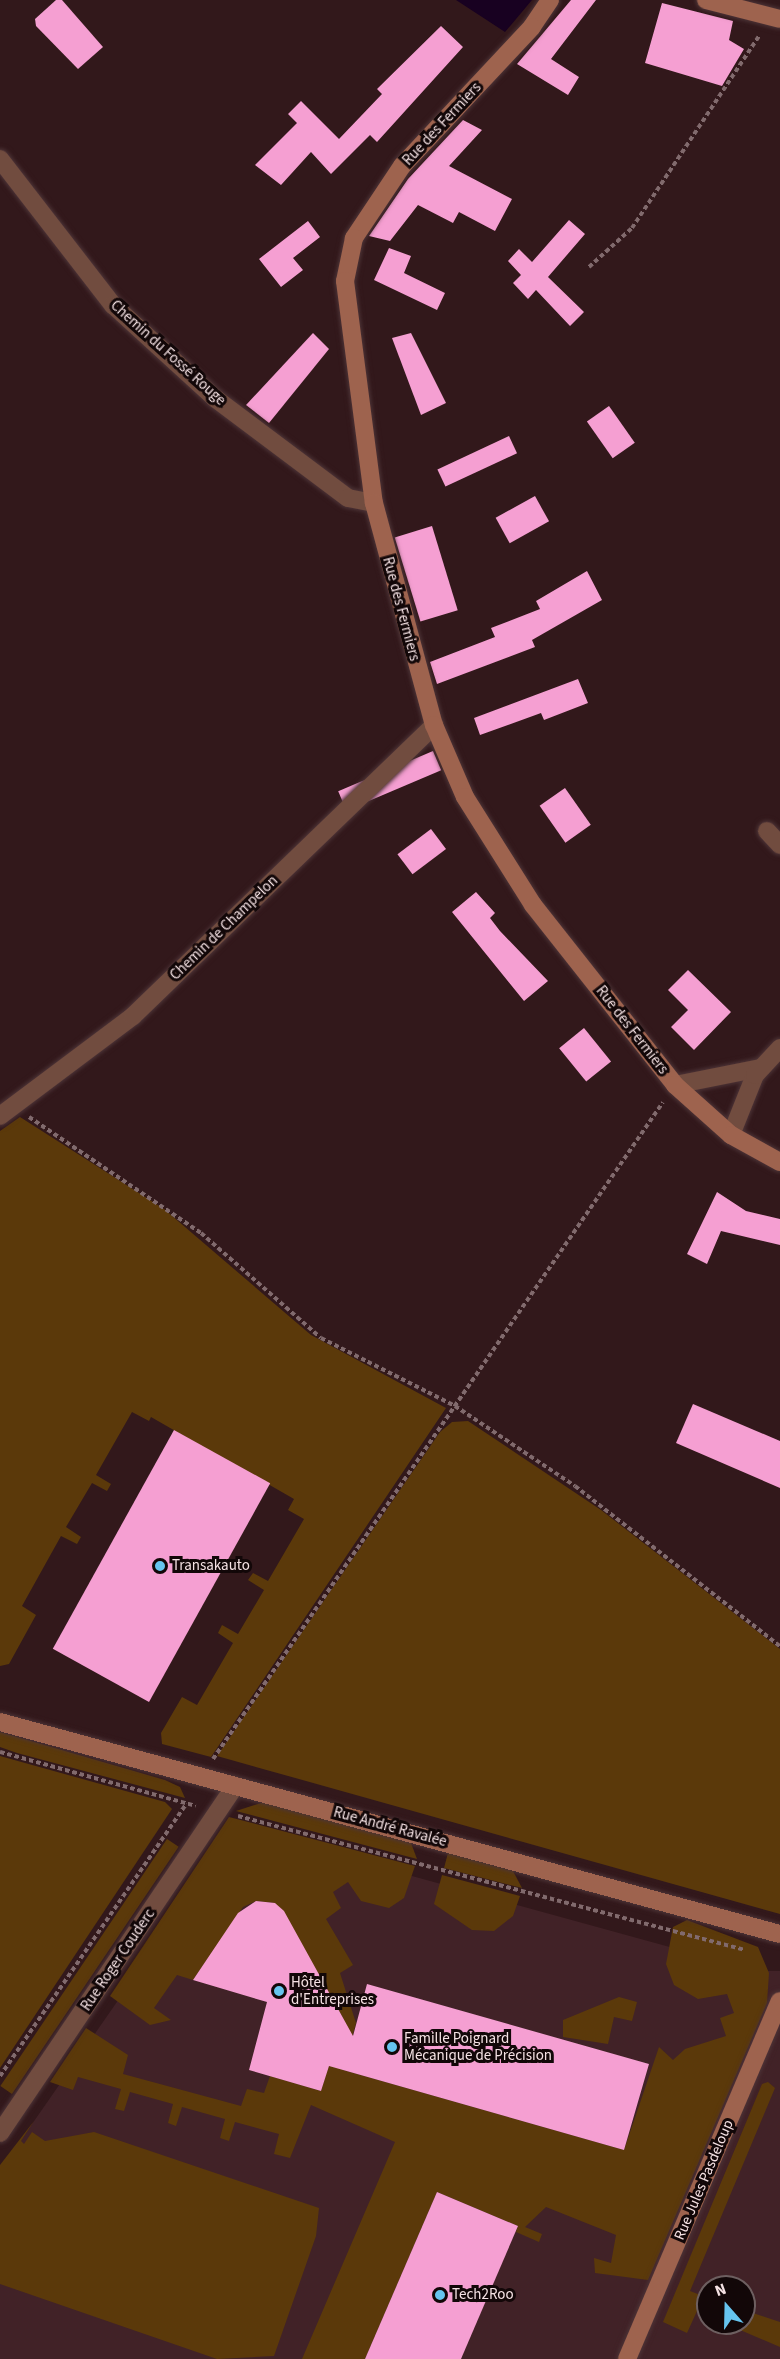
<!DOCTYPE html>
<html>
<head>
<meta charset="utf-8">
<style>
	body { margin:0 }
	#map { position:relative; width:780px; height:2359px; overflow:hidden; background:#32181b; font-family:"Source Sans 3",sans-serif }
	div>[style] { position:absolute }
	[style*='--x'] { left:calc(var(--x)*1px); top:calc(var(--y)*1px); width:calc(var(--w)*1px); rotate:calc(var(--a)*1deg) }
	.built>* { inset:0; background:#412227 }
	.green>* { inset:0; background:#5b390a; transform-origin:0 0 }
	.water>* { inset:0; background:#180121 }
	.building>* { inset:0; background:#f59fd2; transform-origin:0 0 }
	.path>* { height:4px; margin-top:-2px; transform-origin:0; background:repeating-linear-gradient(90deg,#816a6d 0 4.5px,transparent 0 7.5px) }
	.roads { filter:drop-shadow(0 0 2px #4d3437) drop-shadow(0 0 2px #4d3437) }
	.street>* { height:18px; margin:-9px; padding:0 9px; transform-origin:9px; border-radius:9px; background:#714c3f }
	.secondary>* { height:18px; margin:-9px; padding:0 9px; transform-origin:9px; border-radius:9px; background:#9e634e }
	.dots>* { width:16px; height:16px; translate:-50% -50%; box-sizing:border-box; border:3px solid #120708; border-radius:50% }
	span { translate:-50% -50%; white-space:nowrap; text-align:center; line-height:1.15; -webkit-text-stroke:6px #120708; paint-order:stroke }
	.street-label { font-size:15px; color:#f5e2e4 }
	.poi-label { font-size:15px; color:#f5e2e4 }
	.left { translate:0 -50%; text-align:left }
	.north { position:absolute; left:696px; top:2275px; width:60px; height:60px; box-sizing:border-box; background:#120708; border:2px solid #6d5f60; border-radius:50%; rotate:340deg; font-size:16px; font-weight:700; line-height:24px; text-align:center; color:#f5e2e4 }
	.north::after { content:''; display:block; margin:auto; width:21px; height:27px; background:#66c4ef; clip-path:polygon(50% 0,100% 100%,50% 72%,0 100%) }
</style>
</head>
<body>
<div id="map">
	<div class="built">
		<i style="clip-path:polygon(evenodd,238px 1828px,757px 1971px,780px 1971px,780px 2359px,0 2359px,0 2170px,238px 1828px,708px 2287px,744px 2287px,744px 2323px,708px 2323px,708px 2287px)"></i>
	</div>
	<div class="green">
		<i style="clip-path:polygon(20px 1117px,164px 1209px,311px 1335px,446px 1408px,211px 1757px,162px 1744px,161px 1733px,182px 1697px,197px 1705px,233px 1643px,218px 1633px,222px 1625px,238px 1634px,264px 1590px,248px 1580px,253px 1573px,268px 1581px,304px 1519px,288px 1510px,294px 1499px,151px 1417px,149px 1421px,132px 1412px,96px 1475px,111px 1484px,107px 1491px,92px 1483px,66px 1527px,81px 1537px,77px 1544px,61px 1536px,22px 1606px,36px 1615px,9px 1664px,0 1666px,0 1131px)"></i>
		<i style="clip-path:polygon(468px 1421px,601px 1510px,780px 1649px,780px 1914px,217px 1756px,440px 1432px,452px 1422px)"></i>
		<i style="clip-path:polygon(0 1732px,165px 1780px,180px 1787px,185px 1798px,17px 1753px,0 1747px)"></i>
		<i style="clip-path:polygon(0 1756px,165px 1802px,172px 1809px,0 2068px)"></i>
		<i style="clip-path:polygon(264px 1802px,411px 1843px,417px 1859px,236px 1811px)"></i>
		<i style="clip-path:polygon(229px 1817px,415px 1866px,404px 1898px,389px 1908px,361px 1901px,348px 1882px,333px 1892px,341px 1908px,326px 1919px,353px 1965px,340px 1973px,356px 2023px,343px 2070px,624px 2150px,659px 2047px,673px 2060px,685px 2049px,726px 2036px,720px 2018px,734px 2013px,727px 1994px,698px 1999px,674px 1985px,666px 1964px,673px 1927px,687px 1920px,758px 1947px,769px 1973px,767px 2003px,648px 2280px,595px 2273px,594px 2258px,611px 2263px,616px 2235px,546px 2207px,525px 2227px,542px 2234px,539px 2242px,516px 2232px,518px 2226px,437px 2192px,365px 2359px,302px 2359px,395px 2142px,311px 2105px,290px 2158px,274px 2154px,279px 2134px,235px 2122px,229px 2141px,220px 2138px,225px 2119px,182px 2107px,176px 2126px,168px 2123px,173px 2104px,130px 2092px,124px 2111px,115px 2109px,121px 2089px,78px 2077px,73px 2090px,50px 2082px,86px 2028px,128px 2055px,123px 2074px,241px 2106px,247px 2089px,264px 2093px,270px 2076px,321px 2091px,343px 2018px,275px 1903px,256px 1901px,243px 1907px,193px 1980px,177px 1975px,154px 2008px,171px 2020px,150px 2025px,110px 1996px)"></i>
		<i style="left:167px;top:1839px;width:14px;height:298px;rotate:34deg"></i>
		<i style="clip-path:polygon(448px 1853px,513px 1871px,522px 1888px,444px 1868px)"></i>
		<i style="clip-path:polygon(442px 1875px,520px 1896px,513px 1916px,494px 1931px,472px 1930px,434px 1904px)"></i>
		<i style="clip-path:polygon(619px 1997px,637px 2002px,632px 2021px,614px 2017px,608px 2044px,563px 2037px,563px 2020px)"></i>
		<i style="clip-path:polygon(768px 2082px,775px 2088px,690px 2291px,708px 2298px,708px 2316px,697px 2311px,687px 2333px,663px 2322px,762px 2084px)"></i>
		<i style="clip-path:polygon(34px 2121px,21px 2141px,24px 2144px,32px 2132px,45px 2141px,94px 2132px,319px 2208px,316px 2236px,274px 2356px,217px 2359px,0 2284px,0 2165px)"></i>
		<i style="clip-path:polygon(744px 2310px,780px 2322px,780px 2347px,724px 2323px,744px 2323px)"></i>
	</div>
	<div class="water">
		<i style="clip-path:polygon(456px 0,532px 0,505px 32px)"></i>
	</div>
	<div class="building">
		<i style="clip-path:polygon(56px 0,62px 0,103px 47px,78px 69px,36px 26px,35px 19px)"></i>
		<i style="clip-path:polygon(571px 0,596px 0,551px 59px,579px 77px,568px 95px,517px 64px)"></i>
		<i style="clip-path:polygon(662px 3px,733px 21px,729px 40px,744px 49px,722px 86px,645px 63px)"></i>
		<i style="clip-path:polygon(441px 26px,463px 47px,377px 142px,370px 135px,331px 174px,311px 152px,281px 185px,255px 165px,297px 123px,288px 114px,301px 101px,339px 139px,382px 94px,377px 89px)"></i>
		<i style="clip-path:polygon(463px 120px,482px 130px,449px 166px,512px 199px,495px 231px,459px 212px,453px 223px,418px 205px,390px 241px,369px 236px,408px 179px)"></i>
		<i style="clip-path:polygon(569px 220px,585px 234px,548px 277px,584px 312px,570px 326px,536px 290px,528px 299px,513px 283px,521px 275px,508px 261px,519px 249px,532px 262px)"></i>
		<i style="clip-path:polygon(308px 221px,320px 237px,293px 258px,303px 270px,281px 287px,259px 259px)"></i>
		<i style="clip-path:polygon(389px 248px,411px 256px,404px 273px,445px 293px,437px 310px,374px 280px)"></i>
		<i style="clip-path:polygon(313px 333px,329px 349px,269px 423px,246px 405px)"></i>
		<i style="clip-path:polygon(411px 333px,446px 403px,421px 415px,392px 338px)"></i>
		<i style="left:609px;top:406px;width:45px;height:27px;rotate:55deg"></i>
		<i style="left:509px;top:436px;width:19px;height:79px;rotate:65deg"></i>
		<i style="left:535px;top:496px;width:29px;height:45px;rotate:61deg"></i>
		<i style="left:432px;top:526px;width:88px;height:39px;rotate:73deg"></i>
		<i style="clip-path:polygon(587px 571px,602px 600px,532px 640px,535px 647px,437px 684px,430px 662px,495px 637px,491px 628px,540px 609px,536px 601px)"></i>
		<i style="clip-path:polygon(578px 679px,588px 703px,544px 720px,541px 713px,480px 735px,474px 718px)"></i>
		<i style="left:433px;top:751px;width:21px;height:103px;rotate:67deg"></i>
		<i style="left:565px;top:788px;width:45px;height:31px;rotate:55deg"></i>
		<i style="left:431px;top:829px;width:25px;height:42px;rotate:53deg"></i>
		<i style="clip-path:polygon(476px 892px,495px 913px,490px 918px,500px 931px,548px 981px,524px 1001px,452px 912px)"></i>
		<i style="clip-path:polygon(688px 970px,731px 1012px,694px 1050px,671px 1027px,688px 1010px,668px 990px)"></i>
		<i style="left:584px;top:1028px;width:43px;height:32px;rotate:51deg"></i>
		<i style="clip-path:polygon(717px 1192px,746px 1211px,780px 1219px,780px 1245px,721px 1231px,707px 1264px,687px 1254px)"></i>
		<i style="clip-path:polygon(693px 1404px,780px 1441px,780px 1488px,676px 1443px)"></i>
		<i style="left:174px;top:1430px;width:110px;height:250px;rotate:29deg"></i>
		<i style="clip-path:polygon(256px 1901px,275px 1903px,284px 1911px,353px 2036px,367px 1984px,649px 2064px,624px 2150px,329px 2066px,321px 2091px,249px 2070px,267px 2002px,193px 1980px,238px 1913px)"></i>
		<i style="clip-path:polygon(437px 2192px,518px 2226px,461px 2359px,365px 2359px)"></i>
	</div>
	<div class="path">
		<i style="--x:589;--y:267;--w:58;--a:-42.2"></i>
		<i style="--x:632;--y:228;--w:230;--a:-56.5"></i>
		<i style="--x:29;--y:1117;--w:207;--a:34"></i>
		<i style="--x:201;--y:1233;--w:159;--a:41.2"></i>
		<i style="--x:321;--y:1338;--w:150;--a:26.9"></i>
		<i style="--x:455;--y:1406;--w:144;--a:33.7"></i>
		<i style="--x:575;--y:1486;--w:260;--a:38"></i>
		<i style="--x:0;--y:1752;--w:203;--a:15.4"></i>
		<i style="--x:213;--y:1759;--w:796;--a:-55.59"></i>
		<i style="--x:238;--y:1816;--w:524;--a:14.8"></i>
		<i style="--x:0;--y:2076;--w:330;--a:-55.6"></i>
	</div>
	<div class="roads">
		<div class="street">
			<i style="--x:0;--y:159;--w:185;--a:52.3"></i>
			<i style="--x:113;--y:305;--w:139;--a:42.4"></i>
			<i style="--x:216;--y:399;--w:165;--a:36.9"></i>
			<i style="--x:348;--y:498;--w:26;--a:11"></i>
			<i style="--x:767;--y:831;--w:19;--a:47"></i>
			<i style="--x:675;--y:1085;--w:87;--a:-11.3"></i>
			<i style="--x:0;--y:1116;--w:166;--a:-36.9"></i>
			<i style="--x:133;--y:1016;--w:419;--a:-44"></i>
			<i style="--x:731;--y:1135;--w:65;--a:-68.2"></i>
			<i style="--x:755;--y:1075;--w:37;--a:-47"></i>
			<i style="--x:0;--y:2133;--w:419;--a:-55.9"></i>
		</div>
		<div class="secondary">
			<i style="--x:550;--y:0;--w:32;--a:124"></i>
			<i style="--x:532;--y:27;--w:190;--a:133.1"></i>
			<i style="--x:402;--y:166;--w:87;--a:123.7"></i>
			<i style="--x:354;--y:238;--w:44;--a:101.8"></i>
			<i style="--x:345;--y:281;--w:224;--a:82.6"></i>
			<i style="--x:374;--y:503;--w:230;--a:74.9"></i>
			<i style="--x:434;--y:725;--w:78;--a:66.7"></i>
			<i style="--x:465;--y:797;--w:128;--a:57.8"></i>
			<i style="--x:533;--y:905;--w:229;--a:51.7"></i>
			<i style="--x:675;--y:1085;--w:75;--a:41.8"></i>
			<i style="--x:731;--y:1135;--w:56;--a:28.9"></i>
			<i style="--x:706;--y:0;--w:76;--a:14.4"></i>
			<i style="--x:0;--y:1722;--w:808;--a:15.21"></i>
			<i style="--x:627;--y:2359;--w:389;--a:-66.9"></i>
		</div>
	</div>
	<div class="dots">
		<i style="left:160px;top:1566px;background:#66c4ef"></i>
		<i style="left:279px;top:1991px;background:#66c4ef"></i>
		<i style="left:392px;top:2047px;background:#66c4ef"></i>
		<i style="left:440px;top:2295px;background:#66c4ef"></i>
	</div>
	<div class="street-label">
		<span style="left:442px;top:124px;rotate:-47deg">Rue des Fermiers</span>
		<span style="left:168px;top:353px;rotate:42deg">Chemin du Fossé Rouge</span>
		<span style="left:401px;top:609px;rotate:75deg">Rue des Fermiers</span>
		<span style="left:224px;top:928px;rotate:-44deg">Chemin de Champelon</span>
		<span style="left:632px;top:1030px;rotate:52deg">Rue des Fermiers</span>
		<span style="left:390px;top:1827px;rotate:15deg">Rue André Ravalée</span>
		<span style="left:118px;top:1960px;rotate:-56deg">Rue Roger Couderc</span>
		<span style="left:704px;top:2180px;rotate:-67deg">Rue Jules Pasdeloup</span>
	</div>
	<div class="poi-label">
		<span class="left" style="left:172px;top:1566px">Transakauto</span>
		<span class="left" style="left:291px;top:1991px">Hôtel<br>d'Entreprises</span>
		<span class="left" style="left:404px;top:2047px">Famille Poignard<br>Mécanique de Précision</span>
		<span class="left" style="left:452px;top:2295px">Tech2Roo</span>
	</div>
	<div class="north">N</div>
</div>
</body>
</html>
